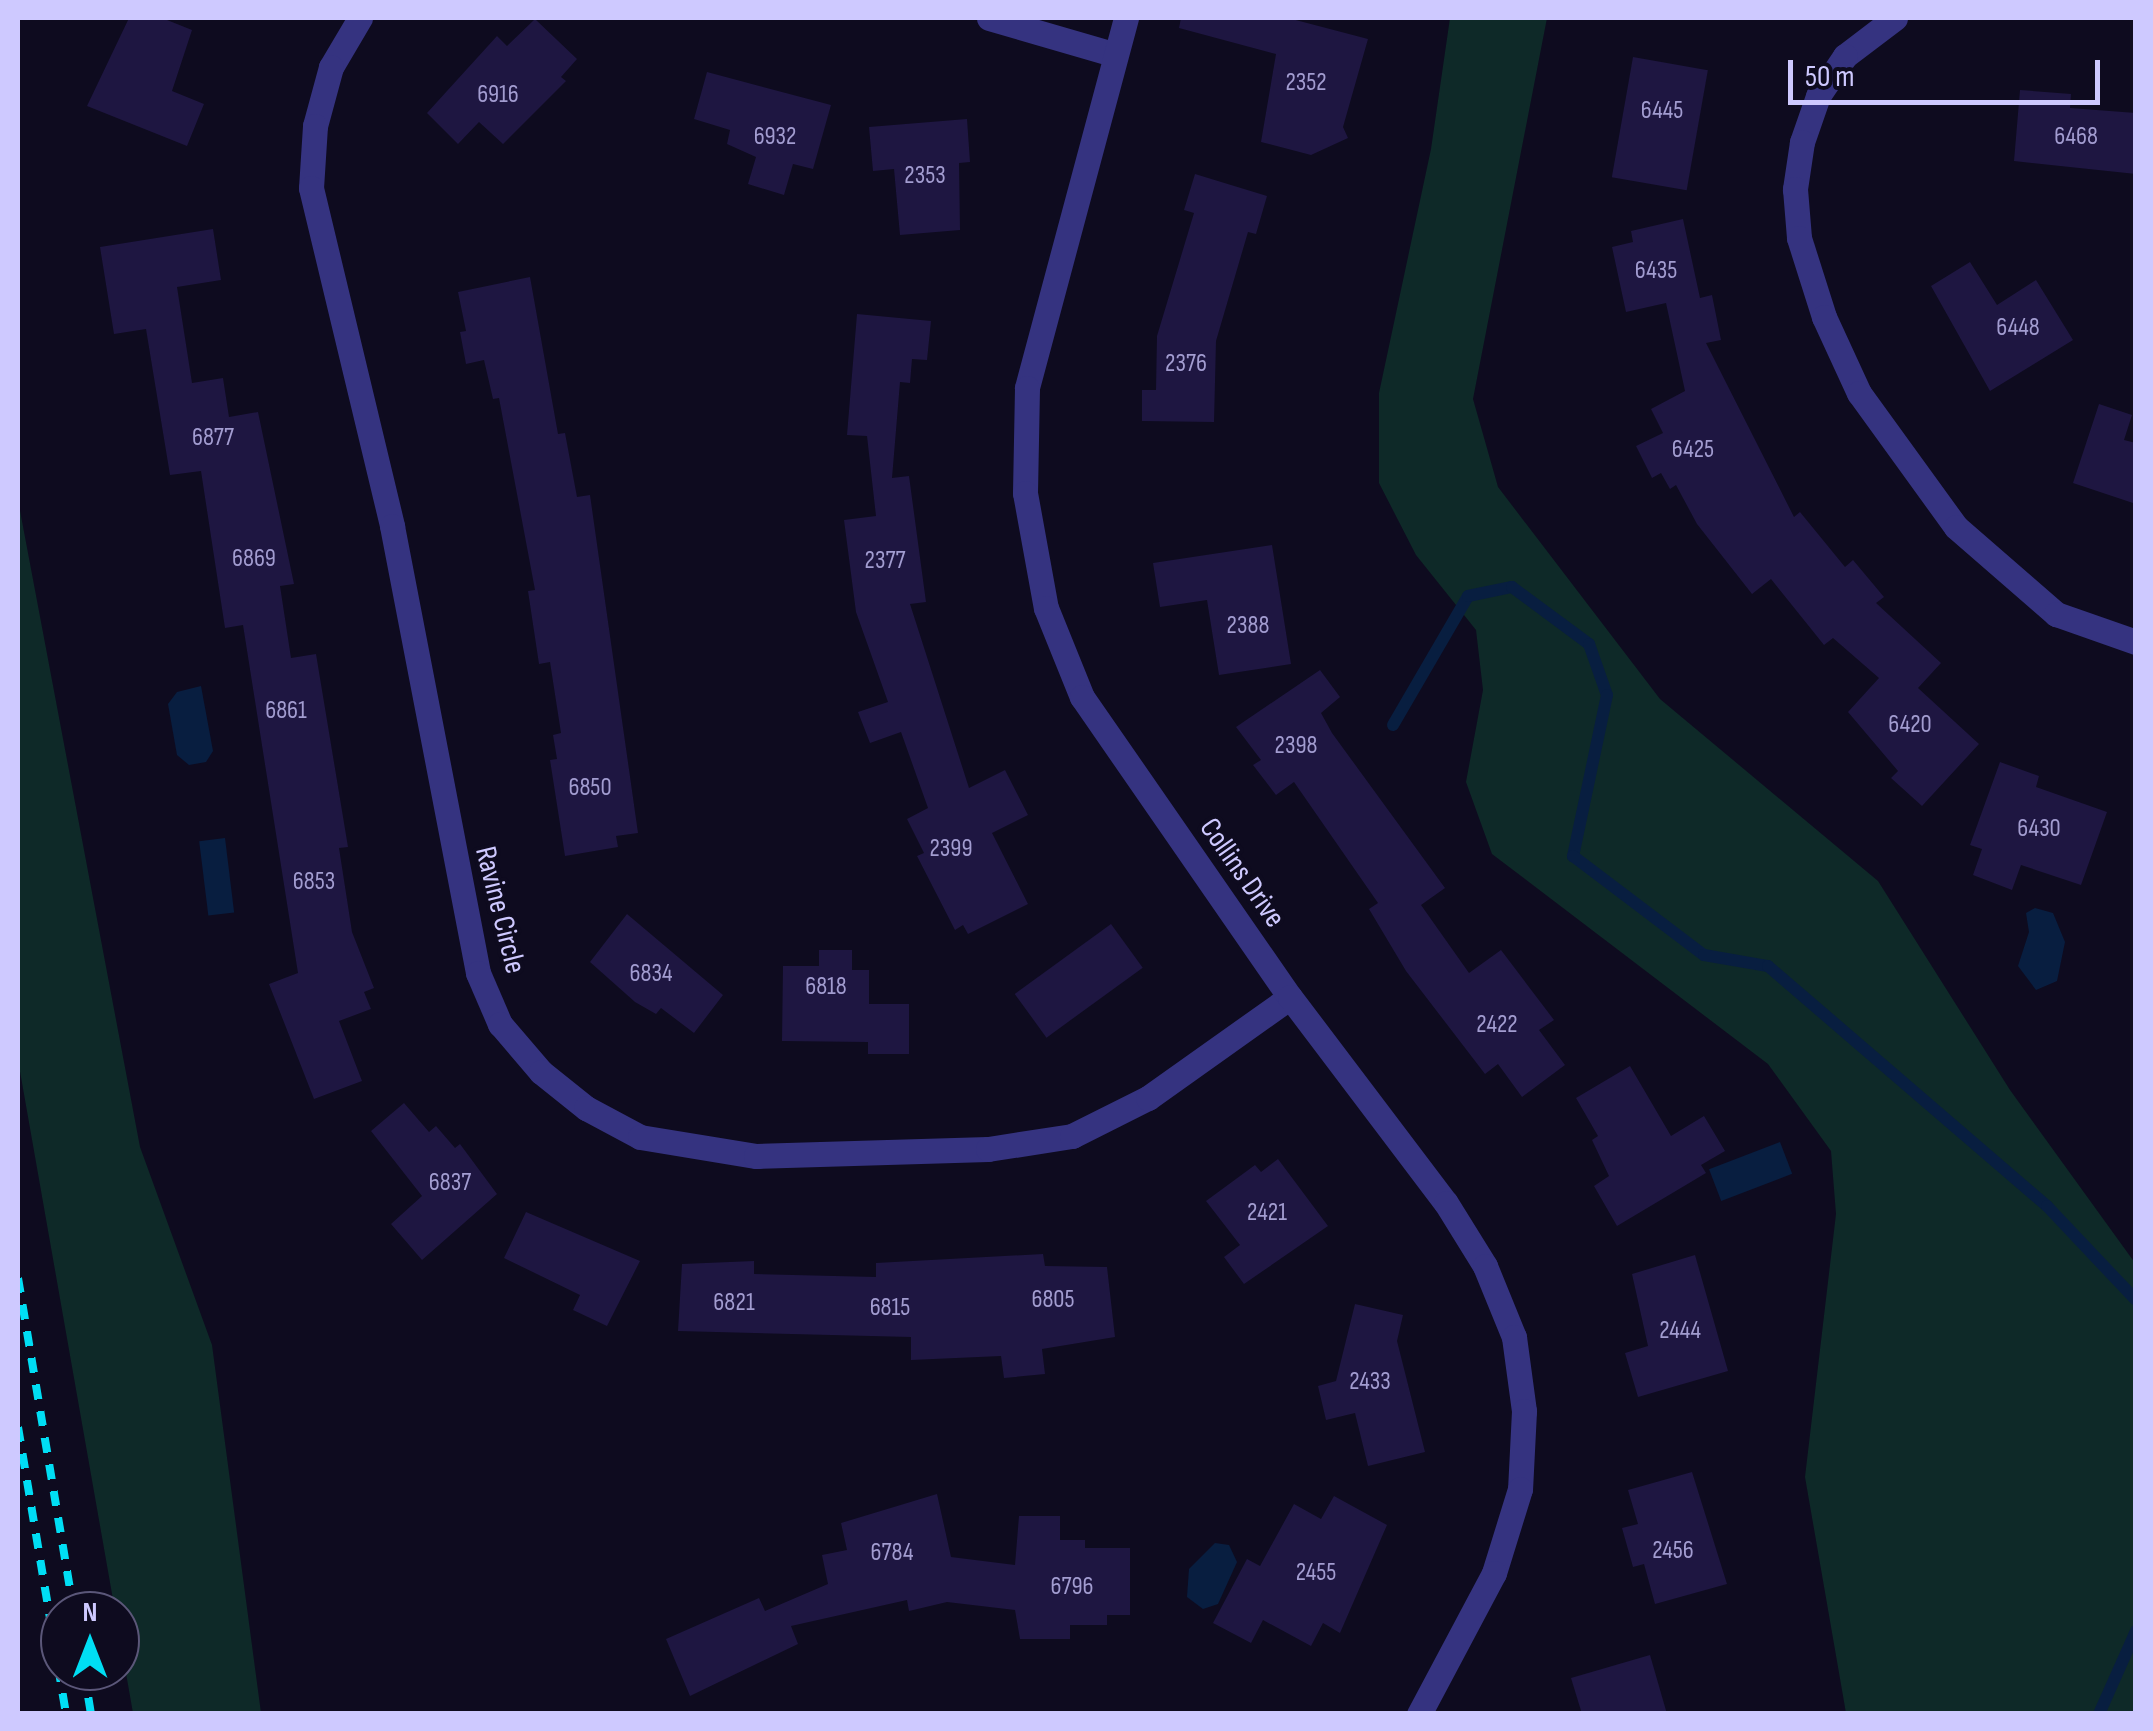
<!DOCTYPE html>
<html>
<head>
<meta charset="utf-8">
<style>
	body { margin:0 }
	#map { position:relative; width:2153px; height:1731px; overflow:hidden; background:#0e0b1f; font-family:"Sofia Sans Condensed",sans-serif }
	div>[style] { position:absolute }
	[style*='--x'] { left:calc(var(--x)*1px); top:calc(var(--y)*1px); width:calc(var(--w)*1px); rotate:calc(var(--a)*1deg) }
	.green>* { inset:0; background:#0e2928 }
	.water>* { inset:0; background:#081e40; transform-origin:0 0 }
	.stream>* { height:12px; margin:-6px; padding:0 6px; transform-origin:6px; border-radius:6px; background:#081e40 }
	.building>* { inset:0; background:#1e1641; transform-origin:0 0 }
	.street>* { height:25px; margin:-12.5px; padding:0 12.5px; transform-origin:12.5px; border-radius:12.5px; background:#353380 }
	.rail>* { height:8px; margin-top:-4px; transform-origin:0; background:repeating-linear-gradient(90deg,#00def4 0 15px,transparent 0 27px) }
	span { translate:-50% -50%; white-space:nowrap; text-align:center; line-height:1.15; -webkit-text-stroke:8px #0e0b1f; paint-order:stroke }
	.number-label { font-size:25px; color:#a29cd0 }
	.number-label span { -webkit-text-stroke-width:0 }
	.street-label { font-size:30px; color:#cec9ff }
	.frame { position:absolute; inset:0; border:20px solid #cec9ff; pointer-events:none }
	.north { position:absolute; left:40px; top:1591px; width:100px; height:100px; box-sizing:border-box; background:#0e0b1f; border:2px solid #5b5779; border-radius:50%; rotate:0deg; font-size:28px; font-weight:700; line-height:40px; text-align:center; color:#cec9ff }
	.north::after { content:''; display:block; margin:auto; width:35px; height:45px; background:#00def4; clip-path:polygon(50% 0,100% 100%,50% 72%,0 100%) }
	.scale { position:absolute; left:1788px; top:60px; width:312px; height:45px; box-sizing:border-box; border:5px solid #cec9ff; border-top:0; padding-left:12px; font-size:30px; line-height:35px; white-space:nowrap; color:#cec9ff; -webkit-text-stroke:8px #0e0b1f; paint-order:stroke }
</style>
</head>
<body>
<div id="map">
	<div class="green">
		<i style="clip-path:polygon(1450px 18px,1547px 18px,1473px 399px,1498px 487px,1660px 699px,1878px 881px,2010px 1090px,2135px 1263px,2135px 1713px,1846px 1713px,1805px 1477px,1836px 1214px,1831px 1151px,1768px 1064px,1492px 854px,1466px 782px,1483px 690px,1476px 630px,1416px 555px,1379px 483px,1379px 393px,1431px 149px)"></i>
		<i style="clip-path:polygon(18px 500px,140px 1147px,212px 1345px,261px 1713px,133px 1713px,18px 1060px)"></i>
	</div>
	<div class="water">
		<i style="clip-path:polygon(201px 686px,213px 751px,206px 762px,189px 765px,177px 755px,168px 704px,177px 692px)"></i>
		<i style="left:225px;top:838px;width:75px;height:26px;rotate:83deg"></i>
		<i style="clip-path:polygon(2035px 908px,2053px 913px,2065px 942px,2057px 981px,2036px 990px,2018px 966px,2029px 932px,2026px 913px)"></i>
		<i style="left:1780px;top:1142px;width:34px;height:76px;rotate:69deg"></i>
		<i style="clip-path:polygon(1215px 1543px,1229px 1545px,1237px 1562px,1218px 1604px,1203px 1609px,1187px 1597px,1189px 1569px)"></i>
	</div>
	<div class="stream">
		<i style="--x:1393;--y:725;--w:149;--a:-59.8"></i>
		<i style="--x:1468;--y:596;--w:45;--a:-11.6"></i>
		<i style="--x:1512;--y:587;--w:96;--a:36.5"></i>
		<i style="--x:1589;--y:644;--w:54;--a:70.6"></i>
		<i style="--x:1607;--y:695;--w:165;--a:101.9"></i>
		<i style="--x:1573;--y:856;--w:164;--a:37.1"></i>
		<i style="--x:1704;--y:955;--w:65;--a:9.8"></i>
		<i style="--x:1768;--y:966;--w:368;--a:40.7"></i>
		<i style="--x:2047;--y:1206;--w:129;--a:46.6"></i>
		<i style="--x:2099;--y:1714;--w:91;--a:-66"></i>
	</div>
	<div class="building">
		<i style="clip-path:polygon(129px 18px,162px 18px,192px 30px,172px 91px,204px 104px,187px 146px,87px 106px)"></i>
		<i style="clip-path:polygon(1181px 18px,1288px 18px,1368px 39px,1343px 127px,1348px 138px,1311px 155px,1261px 142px,1276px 54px,1179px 28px)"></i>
		<i style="clip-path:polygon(535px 19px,577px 59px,561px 77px,566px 81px,503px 144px,479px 122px,458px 144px,427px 113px,497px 36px,507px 46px)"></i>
		<i style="left:1633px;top:57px;width:76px;height:122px;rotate:10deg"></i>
		<i style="clip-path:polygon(707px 72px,831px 105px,813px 169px,793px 164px,784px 195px,748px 184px,756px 157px,727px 144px,730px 130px,694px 119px)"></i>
		<i style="clip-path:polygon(2020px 90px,2071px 94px,2070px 108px,2136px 113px,2136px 174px,2014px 161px)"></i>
		<i style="clip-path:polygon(967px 119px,970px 162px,959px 163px,960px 230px,900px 235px,894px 169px,873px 171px,869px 127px)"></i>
		<i style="clip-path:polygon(1195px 174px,1267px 196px,1256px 234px,1248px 232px,1216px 341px,1214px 422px,1142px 421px,1142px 390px,1156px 390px,1157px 336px,1194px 213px,1184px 210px)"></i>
		<i style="clip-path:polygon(1683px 219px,1700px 298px,1712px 295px,1721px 340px,1706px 343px,1794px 517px,1800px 512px,1845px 567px,1853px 560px,1884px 597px,1876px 603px,1941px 663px,1918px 688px,1979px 744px,1922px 806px,1891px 778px,1898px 771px,1848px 712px,1879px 678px,1833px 638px,1824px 645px,1771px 579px,1752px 594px,1697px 524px,1676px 485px,1670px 489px,1661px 473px,1652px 478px,1636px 446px,1663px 433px,1651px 409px,1685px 391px,1666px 303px,1626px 312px,1612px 247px,1633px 242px,1631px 231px)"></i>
		<i style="clip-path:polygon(213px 229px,221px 280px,177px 287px,192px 383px,223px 378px,229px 417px,258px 412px,294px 584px,280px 586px,291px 658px,316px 654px,348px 847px,339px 848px,352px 932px,374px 988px,364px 992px,371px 1009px,339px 1021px,362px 1081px,314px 1099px,269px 984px,298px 973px,243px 625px,225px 628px,201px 471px,170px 475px,146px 329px,114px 334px,100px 247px)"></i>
		<i style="clip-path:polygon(1970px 262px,1997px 305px,2036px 280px,2073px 340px,1990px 391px,1931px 286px)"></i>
		<i style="clip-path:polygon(530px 277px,558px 434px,565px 433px,577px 497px,590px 495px,638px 833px,616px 836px,618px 847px,565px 856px,550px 760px,557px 759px,553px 735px,561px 733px,550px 662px,539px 664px,528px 591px,535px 590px,499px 398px,493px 399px,484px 360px,466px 364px,460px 332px,466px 331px,458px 292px)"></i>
		<i style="clip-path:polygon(857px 314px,931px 321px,927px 360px,912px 359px,910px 383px,900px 382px,892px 478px,909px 476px,926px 602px,910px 604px,969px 788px,1005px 770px,1028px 815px,992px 833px,1028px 904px,968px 934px,963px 925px,955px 930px,917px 856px,924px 853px,907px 819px,928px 808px,901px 732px,870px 743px,858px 712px,888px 702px,856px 612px,844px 520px,876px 516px,867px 436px,847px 435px)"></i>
		<i style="clip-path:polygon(2099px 404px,2132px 415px,2124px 440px,2136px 443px,2136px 504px,2073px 483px)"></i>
		<i style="clip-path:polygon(1272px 545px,1291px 664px,1219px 675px,1207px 600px,1160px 607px,1153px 563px)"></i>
		<i style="clip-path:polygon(1320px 670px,1340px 697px,1321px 713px,1332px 733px,1445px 888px,1421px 905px,1469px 973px,1501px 950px,1554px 1020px,1539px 1030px,1565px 1065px,1522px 1097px,1498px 1064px,1485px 1074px,1406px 971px,1369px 909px,1378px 903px,1294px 782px,1276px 795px,1253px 765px,1261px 760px,1236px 727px)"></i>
		<i style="clip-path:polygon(2000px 762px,2039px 776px,2036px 787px,2107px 812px,2081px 885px,2021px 865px,2012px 890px,1973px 875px,1982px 849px,1970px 845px)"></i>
		<i style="clip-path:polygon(627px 914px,723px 995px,694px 1033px,661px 1008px,656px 1014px,635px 1002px,590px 962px)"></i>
		<i style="left:1111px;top:924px;width:54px;height:119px;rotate:54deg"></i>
		<i style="clip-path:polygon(819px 950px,852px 950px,852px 970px,869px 970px,869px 1004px,909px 1004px,909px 1054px,868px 1054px,868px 1042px,782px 1041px,783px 966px,819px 966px)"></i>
		<i style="clip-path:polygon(1630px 1066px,1671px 1136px,1704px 1116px,1725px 1151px,1701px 1165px,1706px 1173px,1617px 1226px,1594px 1186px,1609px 1176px,1592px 1140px,1598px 1136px,1576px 1098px)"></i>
		<i style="clip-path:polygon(404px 1103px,429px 1132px,436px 1126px,455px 1148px,460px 1144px,497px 1194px,422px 1260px,391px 1224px,422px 1196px,371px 1131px)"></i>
		<i style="clip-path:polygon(1278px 1159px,1328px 1226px,1244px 1284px,1224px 1257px,1240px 1245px,1206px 1201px,1255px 1165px,1261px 1172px)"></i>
		<i style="clip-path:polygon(526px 1212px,640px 1261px,607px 1326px,573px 1310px,580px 1295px,504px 1258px)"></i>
		<i style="clip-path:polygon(1043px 1254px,1045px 1266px,1107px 1267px,1115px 1337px,1042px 1349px,1045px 1374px,1004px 1378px,1001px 1356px,911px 1360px,911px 1337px,678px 1331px,682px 1264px,754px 1261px,754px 1274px,876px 1277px,876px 1263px)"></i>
		<i style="clip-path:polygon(1695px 1255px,1728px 1371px,1638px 1397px,1625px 1353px,1648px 1346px,1632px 1274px)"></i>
		<i style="clip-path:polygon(1355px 1304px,1403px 1315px,1397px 1341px,1425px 1452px,1368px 1466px,1355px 1413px,1326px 1420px,1318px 1386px,1336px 1381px)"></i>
		<i style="clip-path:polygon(1692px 1472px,1727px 1584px,1655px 1604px,1644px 1564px,1633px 1567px,1622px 1528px,1638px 1524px,1628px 1490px)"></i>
		<i style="clip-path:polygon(937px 1494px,951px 1557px,1015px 1565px,1019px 1516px,1060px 1516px,1060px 1540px,1085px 1540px,1085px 1548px,1130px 1548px,1130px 1615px,1107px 1615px,1107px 1625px,1070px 1625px,1070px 1639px,1020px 1639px,1015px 1610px,947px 1602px,909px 1611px,907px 1600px,791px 1626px,798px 1644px,690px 1696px,666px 1639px,759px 1598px,765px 1611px,828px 1584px,822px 1555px,847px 1550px,841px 1523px)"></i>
		<i style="clip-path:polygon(1334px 1496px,1387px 1525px,1340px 1633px,1323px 1623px,1311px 1646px,1263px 1620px,1251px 1643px,1213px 1623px,1247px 1559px,1260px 1566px,1294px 1504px,1321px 1519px)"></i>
		<i style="clip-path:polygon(1650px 1655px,1667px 1714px,1582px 1714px,1571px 1678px)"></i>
	</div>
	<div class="street">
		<i style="--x:360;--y:18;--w:57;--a:120.6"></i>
		<i style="--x:331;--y:67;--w:61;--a:105.2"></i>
		<i style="--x:315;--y:126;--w:62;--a:93.7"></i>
		<i style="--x:311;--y:188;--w:348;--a:76.5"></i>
		<i style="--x:392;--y:526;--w:455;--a:79.1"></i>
		<i style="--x:478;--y:973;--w:56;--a:66.7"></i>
		<i style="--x:500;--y:1024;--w:63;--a:49.5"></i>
		<i style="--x:541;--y:1072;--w:58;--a:38.7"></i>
		<i style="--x:586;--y:1108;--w:61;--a:28.2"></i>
		<i style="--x:640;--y:1137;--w:118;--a:9.3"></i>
		<i style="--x:756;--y:1156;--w:232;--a:-1.7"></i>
		<i style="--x:988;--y:1149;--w:85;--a:-8.8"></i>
		<i style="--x:1072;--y:1136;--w:85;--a:-26.6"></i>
		<i style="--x:1148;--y:1098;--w:174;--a:-35.4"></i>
		<i style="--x:989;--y:18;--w:129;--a:16.2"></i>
		<i style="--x:1126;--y:18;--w:383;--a:105"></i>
		<i style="--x:1027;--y:388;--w:105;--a:91.1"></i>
		<i style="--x:1025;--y:493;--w:117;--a:79.7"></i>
		<i style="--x:1046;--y:608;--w:96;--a:68"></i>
		<i style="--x:1082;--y:697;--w:365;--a:55.3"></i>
		<i style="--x:1290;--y:997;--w:258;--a:52.9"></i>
		<i style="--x:1446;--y:1203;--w:74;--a:58.2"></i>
		<i style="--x:1485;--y:1266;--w:77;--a:67.8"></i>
		<i style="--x:1514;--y:1337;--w:75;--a:82.3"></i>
		<i style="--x:1524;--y:1411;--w:78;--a:92.9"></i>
		<i style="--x:1520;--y:1489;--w:88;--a:107.2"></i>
		<i style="--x:1494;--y:1573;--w:160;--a:118"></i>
		<i style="--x:1895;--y:18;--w:63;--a:142.8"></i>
		<i style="--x:1845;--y:56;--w:48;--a:124"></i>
		<i style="--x:1818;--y:96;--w:49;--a:109.2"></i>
		<i style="--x:1802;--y:142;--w:48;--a:98.5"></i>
		<i style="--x:1795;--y:189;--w:49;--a:85.3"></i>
		<i style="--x:1799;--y:238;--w:83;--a:72.4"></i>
		<i style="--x:1824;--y:317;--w:84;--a:65.3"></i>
		<i style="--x:1859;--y:393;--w:165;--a:54.1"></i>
		<i style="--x:1956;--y:527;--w:133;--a:41"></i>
		<i style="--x:2056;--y:614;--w:85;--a:19.3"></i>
	</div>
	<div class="rail">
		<i style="--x:18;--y:1278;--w:338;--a:80.5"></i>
		<i style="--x:18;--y:1427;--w:291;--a:80.5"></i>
		<i style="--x:84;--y:1671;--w:44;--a:80.8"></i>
	</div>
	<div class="number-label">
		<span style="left:1306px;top:83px">2352</span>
		<span style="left:498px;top:95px">6916</span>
		<span style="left:1662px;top:111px">6445</span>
		<span style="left:775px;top:137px">6932</span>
		<span style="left:2076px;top:137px">6468</span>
		<span style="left:925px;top:176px">2353</span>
		<span style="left:1656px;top:271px">6435</span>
		<span style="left:2018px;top:328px">6448</span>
		<span style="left:1186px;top:364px">2376</span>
		<span style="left:213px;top:438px">6877</span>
		<span style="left:1693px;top:450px">6425</span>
		<span style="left:254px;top:559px">6869</span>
		<span style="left:885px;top:561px">2377</span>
		<span style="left:1248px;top:626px">2388</span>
		<span style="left:286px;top:711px">6861</span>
		<span style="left:1910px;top:725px">6420</span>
		<span style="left:1296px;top:746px">2398</span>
		<span style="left:590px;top:788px">6850</span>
		<span style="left:2039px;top:829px">6430</span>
		<span style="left:951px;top:849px">2399</span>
		<span style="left:314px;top:882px">6853</span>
		<span style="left:651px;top:974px">6834</span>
		<span style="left:826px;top:987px">6818</span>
		<span style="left:1497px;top:1025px">2422</span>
		<span style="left:450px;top:1183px">6837</span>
		<span style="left:1267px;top:1213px">2421</span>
		<span style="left:1053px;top:1300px">6805</span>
		<span style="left:734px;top:1303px">6821</span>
		<span style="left:890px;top:1308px">6815</span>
		<span style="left:1680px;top:1331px">2444</span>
		<span style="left:1370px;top:1382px">2433</span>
		<span style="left:1673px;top:1551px">2456</span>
		<span style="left:892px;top:1553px">6784</span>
		<span style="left:1316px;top:1573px">2455</span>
		<span style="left:1072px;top:1587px">6796</span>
	</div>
	<div class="street-label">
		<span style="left:1242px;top:873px;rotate:55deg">Collins Drive</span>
		<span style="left:500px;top:910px;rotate:76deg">Ravine Circle</span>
	</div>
	<div class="frame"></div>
	<div class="north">N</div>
	<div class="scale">50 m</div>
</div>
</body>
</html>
